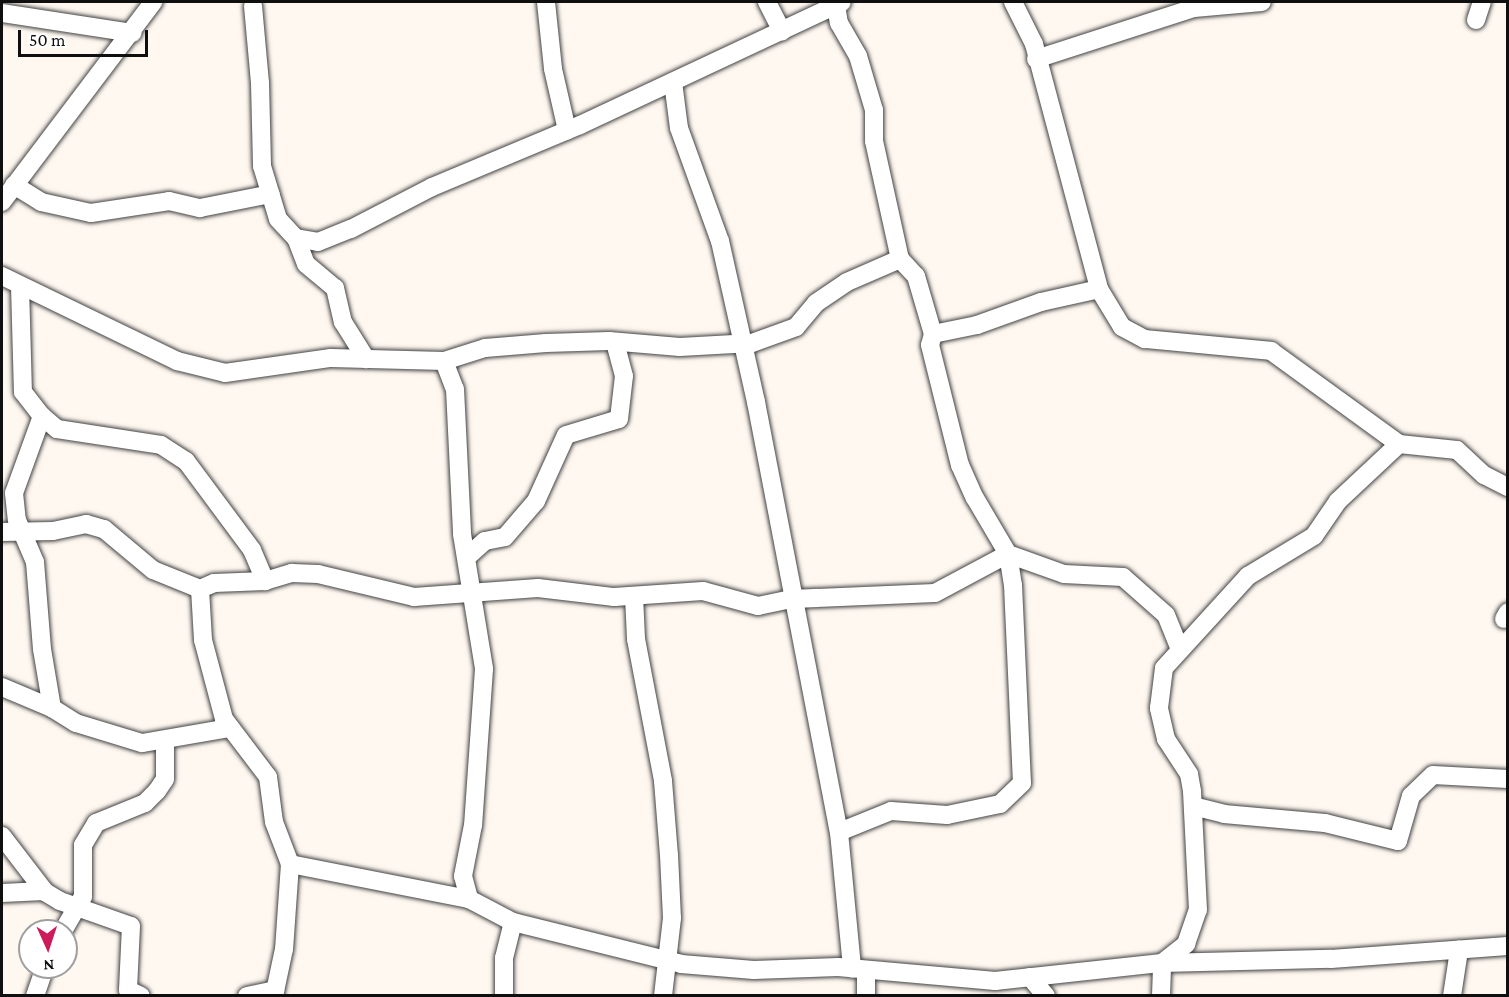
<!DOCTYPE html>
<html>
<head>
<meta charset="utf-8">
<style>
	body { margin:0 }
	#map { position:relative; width:1509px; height:997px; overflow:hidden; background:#fff8f1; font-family:"Crimson Pro",serif }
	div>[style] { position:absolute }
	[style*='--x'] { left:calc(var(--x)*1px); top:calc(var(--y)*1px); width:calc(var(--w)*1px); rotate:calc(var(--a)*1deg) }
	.roads { filter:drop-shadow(0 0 2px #424242) drop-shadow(0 0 2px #424242) }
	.minor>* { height:18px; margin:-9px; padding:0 9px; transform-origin:9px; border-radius:9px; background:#fff }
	span { translate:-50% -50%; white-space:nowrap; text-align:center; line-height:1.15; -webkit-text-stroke:6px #fff; paint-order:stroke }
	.frame { position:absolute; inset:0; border:3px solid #0f0f0f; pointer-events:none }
	.north { position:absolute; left:18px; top:919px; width:60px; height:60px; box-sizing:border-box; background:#fff; border:2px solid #9f9f9f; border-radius:50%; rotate:177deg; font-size:16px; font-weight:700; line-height:24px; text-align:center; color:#0f0f0f }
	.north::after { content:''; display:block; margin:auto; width:21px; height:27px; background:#cc1a5a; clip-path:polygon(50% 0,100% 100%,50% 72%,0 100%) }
	.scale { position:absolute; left:18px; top:30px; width:130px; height:27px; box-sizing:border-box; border:3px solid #0f0f0f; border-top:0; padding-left:8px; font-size:18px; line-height:21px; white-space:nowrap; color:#0f0f0f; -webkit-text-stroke:4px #fff; paint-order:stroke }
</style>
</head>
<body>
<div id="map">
	<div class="roads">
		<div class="minor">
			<i style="--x:546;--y:2;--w:67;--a:84"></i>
			<i style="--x:553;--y:69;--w:63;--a:77.1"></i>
			<i style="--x:767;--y:2;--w:33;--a:63"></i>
			<i style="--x:1013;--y:2;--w:47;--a:63.4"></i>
			<i style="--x:1034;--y:44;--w:253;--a:75.1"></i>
			<i style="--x:1099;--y:289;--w:44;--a:58.8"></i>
			<i style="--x:1122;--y:327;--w:26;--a:28"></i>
			<i style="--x:1145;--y:339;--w:127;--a:5.4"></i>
			<i style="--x:1271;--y:351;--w:158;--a:36"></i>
			<i style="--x:1399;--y:444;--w:58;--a:5.9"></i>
			<i style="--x:1457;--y:450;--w:37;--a:43"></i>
			<i style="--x:1484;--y:475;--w:27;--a:27"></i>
			<i style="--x:836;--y:5;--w:18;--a:81"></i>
			<i style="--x:839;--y:23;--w:38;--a:60"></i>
			<i style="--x:858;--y:56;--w:56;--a:73.5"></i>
			<i style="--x:874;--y:110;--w:31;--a:90"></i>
			<i style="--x:874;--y:141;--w:121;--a:77.6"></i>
			<i style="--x:900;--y:259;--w:23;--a:47"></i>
			<i style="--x:916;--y:276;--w:60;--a:73.7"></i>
			<i style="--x:933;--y:334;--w:11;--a:105"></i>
			<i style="--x:930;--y:345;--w:124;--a:76"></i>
			<i style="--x:960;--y:465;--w:36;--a:66"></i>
			<i style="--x:975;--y:498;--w:65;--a:59.5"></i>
			<i style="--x:1008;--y:554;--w:59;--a:19.7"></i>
			<i style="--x:1064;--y:574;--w:59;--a:2.9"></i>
			<i style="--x:1123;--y:577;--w:57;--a:41.5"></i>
			<i style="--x:1166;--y:615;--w:35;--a:68"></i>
			<i style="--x:253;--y:6;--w:77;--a:84.8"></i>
			<i style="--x:260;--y:83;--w:83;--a:88.6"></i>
			<i style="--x:262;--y:166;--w:55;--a:73.2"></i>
			<i style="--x:278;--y:219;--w:26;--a:47"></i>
			<i style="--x:296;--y:238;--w:28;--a:69"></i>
			<i style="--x:306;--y:264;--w:38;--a:40"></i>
			<i style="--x:335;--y:288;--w:35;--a:77"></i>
			<i style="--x:343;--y:322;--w:44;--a:58.1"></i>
			<i style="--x:2;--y:13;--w:132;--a:8.7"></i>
			<i style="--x:1476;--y:20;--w:19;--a:-72"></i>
			<i style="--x:1036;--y:59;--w:166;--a:-17.9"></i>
			<i style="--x:1194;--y:8;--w:68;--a:-5"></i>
			<i style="--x:673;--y:82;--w:46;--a:82.6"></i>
			<i style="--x:679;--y:128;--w:120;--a:70.1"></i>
			<i style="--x:720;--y:241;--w:165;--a:77.4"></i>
			<i style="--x:756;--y:402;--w:438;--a:79.1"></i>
			<i style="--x:839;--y:832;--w:137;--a:84.5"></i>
			<i style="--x:14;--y:185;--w:32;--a:32"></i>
			<i style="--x:41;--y:202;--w:51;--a:12.4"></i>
			<i style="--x:91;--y:213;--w:79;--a:-8.7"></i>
			<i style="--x:169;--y:201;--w:32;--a:13"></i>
			<i style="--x:200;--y:208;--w:72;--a:-11.2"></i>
			<i style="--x:2;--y:202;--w:251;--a:-52.9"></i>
			<i style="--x:296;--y:238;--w:22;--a:10"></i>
			<i style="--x:318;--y:242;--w:35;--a:-22"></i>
			<i style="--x:351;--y:229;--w:91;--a:-27.4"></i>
			<i style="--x:432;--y:187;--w:160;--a:-22.7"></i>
			<i style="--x:580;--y:125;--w:289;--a:-25.1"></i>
			<i style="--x:2;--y:276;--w:195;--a:25.9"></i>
			<i style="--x:177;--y:361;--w:49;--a:14"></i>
			<i style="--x:225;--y:373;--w:107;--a:-8.1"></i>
			<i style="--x:331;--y:358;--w:113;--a:1.5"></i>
			<i style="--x:444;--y:361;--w:43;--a:-17.6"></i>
			<i style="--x:485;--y:348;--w:61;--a:-4.7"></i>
			<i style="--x:546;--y:343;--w:63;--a:-1.8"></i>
			<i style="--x:609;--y:341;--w:71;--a:4.8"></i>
			<i style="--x:680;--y:347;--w:72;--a:-3.2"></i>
			<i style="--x:752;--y:343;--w:47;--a:-20"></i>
			<i style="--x:796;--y:327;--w:31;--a:-50"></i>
			<i style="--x:816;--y:303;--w:37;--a:-34"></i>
			<i style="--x:847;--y:282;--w:58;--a:-23.5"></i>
			<i style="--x:20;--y:286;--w:106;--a:88.4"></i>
			<i style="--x:23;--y:392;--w:31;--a:52"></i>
			<i style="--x:42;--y:416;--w:20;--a:41"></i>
			<i style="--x:57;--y:429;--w:105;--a:8.7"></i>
			<i style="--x:161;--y:445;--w:30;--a:33"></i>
			<i style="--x:186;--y:461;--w:111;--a:53.4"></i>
			<i style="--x:252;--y:550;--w:34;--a:67"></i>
			<i style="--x:933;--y:334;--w:45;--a:-11.6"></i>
			<i style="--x:977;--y:325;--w:68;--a:-19.8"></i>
			<i style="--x:1041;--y:302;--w:59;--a:-12.6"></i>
			<i style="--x:444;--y:361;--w:30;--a:69"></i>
			<i style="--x:455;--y:389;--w:145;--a:87.2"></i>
			<i style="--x:462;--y:534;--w:137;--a:80.7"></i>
			<i style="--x:484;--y:669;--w:156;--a:94"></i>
			<i style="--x:473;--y:825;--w:52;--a:101.1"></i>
			<i style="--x:463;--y:876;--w:24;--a:75"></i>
			<i style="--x:469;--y:899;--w:50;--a:27.6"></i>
			<i style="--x:513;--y:922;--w:173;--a:14"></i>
			<i style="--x:681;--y:964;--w:73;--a:4.7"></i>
			<i style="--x:754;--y:970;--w:84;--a:-2"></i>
			<i style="--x:838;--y:967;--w:158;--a:5.1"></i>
			<i style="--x:995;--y:981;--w:168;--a:-6.2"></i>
			<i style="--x:1162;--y:963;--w:169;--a:-1.4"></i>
			<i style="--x:1331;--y:959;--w:177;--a:-4.2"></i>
			<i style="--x:42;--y:416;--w:82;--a:110"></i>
			<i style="--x:14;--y:493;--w:27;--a:84"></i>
			<i style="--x:17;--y:520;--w:46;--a:66.8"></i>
			<i style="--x:35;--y:562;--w:87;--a:85.4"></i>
			<i style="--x:42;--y:649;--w:60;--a:80.4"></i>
			<i style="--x:2;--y:532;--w:51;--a:-1.1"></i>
			<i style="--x:53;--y:531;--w:34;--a:-12"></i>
			<i style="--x:86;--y:524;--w:19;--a:16"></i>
			<i style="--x:104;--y:529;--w:64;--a:39.9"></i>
			<i style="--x:153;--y:570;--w:51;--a:22"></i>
			<i style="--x:200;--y:589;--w:51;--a:86.6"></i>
			<i style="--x:203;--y:640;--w:82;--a:75.1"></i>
			<i style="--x:224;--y:719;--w:73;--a:52.8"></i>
			<i style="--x:268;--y:777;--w:45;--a:82.4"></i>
			<i style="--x:274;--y:822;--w:45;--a:69.1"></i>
			<i style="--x:290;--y:864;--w:85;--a:94"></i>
			<i style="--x:284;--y:949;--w:48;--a:102"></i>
			<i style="--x:467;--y:557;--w:24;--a:-42"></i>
			<i style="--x:485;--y:541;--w:20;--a:-11"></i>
			<i style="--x:505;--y:537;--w:48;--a:-49.3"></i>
			<i style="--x:536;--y:501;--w:72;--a:-65.6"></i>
			<i style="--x:566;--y:435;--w:55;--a:-16.8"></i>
			<i style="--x:619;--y:419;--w:43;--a:-83.4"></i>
			<i style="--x:624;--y:376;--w:35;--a:-105"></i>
			<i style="--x:200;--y:589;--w:15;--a:-23"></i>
			<i style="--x:214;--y:583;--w:51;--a:-2.2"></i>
			<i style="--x:265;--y:581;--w:28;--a:-17"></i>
			<i style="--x:292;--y:573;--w:26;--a:2"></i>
			<i style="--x:318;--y:574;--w:99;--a:13.5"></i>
			<i style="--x:414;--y:597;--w:124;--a:-4.2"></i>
			<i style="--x:538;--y:588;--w:77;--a:6.8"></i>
			<i style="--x:614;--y:597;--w:89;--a:-3.9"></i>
			<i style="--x:703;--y:591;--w:57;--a:15.3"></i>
			<i style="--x:758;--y:606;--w:35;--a:-12"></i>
			<i style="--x:792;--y:599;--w:143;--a:-2.4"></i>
			<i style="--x:935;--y:593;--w:83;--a:-28.1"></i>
			<i style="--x:1008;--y:554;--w:31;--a:81"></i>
			<i style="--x:1013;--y:585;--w:198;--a:87.4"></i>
			<i style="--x:1022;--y:783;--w:30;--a:136"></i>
			<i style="--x:1000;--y:804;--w:54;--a:168.3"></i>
			<i style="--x:947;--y:815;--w:56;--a:-175.9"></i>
			<i style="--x:891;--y:811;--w:56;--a:158"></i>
			<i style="--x:634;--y:596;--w:43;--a:87.3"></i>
			<i style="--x:636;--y:639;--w:145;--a:79.2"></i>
			<i style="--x:663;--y:781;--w:74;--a:85.4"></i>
			<i style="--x:669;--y:855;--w:63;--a:87.3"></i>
			<i style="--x:672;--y:918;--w:79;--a:96.6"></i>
			<i style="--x:1504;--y:619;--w:8;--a:-60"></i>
			<i style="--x:2;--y:687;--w:54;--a:22.8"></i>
			<i style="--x:52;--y:708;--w:28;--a:32"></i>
			<i style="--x:76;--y:723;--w:69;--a:16.9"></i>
			<i style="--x:142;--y:743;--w:89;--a:-9.7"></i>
			<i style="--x:1193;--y:806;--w:32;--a:14"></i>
			<i style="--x:1224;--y:814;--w:101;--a:5.1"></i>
			<i style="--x:1325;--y:823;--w:75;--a:13.9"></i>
			<i style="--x:1398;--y:841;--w:47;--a:-73.9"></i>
			<i style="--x:1411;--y:796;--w:30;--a:-44"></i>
			<i style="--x:1433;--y:775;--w:75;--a:3.1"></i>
			<i style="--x:2;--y:836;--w:71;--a:52.5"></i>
			<i style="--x:45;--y:892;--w:17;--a:31"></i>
			<i style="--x:60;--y:901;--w:75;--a:19.4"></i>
			<i style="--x:131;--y:926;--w:64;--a:92.7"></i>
			<i style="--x:128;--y:990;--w:14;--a:25"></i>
			<i style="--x:290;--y:864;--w:182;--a:11.1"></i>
			<i style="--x:2;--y:893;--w:42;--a:-2.7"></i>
			<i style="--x:63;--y:931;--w:39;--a:-60"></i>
			<i style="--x:83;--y:897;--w:52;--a:-90"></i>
			<i style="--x:83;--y:845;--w:26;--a:-59"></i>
			<i style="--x:96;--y:823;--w:53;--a:-22.2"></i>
			<i style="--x:145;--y:803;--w:17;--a:-45"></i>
			<i style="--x:157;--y:791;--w:14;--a:-56"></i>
			<i style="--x:165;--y:779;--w:37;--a:-90"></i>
			<i style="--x:1030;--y:977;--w:25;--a:50"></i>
			<i style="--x:35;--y:996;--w:31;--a:-71"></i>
			<i style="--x:247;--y:996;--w:29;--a:-12"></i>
			<i style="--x:504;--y:996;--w:38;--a:-90"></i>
			<i style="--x:504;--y:958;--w:37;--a:-76"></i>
			<i style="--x:866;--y:996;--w:26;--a:-90"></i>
			<i style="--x:1161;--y:996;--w:33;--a:-88"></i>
			<i style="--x:1162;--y:963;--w:31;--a:-38"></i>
			<i style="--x:1186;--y:944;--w:36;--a:-71"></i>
			<i style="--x:1198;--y:910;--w:119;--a:-92.9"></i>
			<i style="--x:1192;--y:791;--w:17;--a:-100"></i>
			<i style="--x:1189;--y:774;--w:42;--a:-123.3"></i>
			<i style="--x:1166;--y:739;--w:32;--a:-103"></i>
			<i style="--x:1159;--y:708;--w:40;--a:-82.9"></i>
			<i style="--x:1164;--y:668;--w:125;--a:-47.6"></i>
			<i style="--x:1248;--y:576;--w:77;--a:-31.2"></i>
			<i style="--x:1314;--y:536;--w:42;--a:-55.6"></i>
			<i style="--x:1338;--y:501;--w:83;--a:-43.1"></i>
			<i style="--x:1452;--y:996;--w:47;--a:-81.3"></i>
		</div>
	</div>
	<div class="frame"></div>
	<div class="north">N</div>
	<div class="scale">50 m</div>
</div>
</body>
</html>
